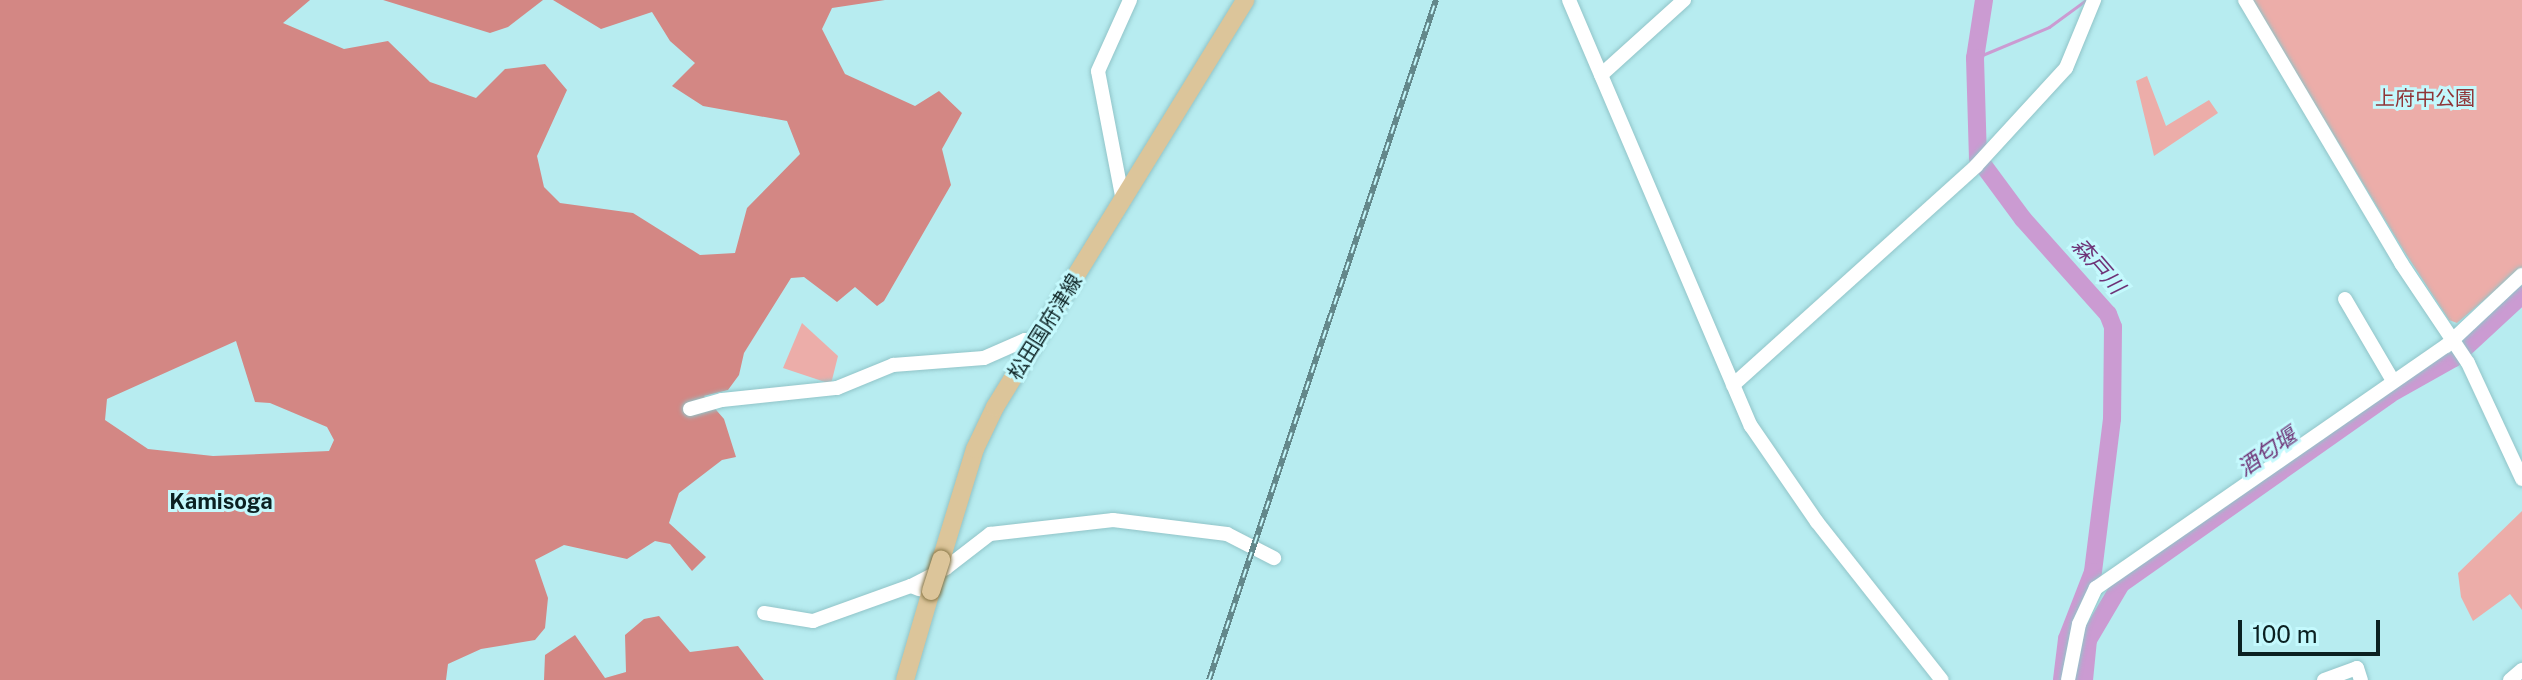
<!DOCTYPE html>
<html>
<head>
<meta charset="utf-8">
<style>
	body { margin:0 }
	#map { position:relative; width:2522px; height:680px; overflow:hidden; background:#b7ecf0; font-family:"Public Sans","Noto Sans JP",sans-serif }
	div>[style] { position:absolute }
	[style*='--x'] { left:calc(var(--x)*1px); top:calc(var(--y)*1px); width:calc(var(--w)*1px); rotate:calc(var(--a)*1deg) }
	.green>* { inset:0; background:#ecada9 }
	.forest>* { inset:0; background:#d38784 }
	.stream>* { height:3px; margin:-1.5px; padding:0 1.5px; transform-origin:1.5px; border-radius:1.5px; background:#cb9bd2 }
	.river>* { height:18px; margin:-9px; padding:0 9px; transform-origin:9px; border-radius:9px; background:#cb9bd2 }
	.roads { filter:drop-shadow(0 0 2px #91c4c8) drop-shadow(0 0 2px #91c4c8) }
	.minor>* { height:14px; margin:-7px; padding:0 7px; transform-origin:7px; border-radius:7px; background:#fff }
	.major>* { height:18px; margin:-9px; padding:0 9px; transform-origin:9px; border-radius:9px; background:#dcc59a }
	.rail>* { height:6px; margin-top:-3px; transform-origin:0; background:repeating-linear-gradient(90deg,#c4f9fd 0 9px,#63888b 0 18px); box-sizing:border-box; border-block:2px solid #63888b }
	.bridges { filter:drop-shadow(0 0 2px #847343) drop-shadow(0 0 2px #847343) }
	.major-bridge>* { height:18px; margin:-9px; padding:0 9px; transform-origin:9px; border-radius:9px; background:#dcc59a }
	span { translate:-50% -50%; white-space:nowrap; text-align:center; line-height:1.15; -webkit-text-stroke:6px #c4f9fd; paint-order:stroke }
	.park-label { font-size:20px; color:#903537 }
	.street-label { font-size:20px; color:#0b2021 }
	.water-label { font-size:22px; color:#6e3377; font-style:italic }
	.neighbourhood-label { font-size:22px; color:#0b2021; font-weight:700 }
	.scale { position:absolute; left:2238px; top:620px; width:142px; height:36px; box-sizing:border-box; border:4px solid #0b2021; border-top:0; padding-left:10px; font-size:24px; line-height:28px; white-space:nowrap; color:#0b2021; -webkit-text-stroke:6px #c4f9fd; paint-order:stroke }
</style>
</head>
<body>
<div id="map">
	<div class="green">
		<i style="clip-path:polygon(2252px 0,2522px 0,2522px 268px,2457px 323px,2449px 320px,2404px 251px)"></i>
		<i style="clip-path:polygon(2147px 76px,2166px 126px,2209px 100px,2218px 113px,2154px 156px,2136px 81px)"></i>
		<i style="clip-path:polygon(802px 323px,838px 356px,831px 384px,783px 368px)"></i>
		<i style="clip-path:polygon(2522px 511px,2522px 610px,2510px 594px,2473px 621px,2461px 597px,2458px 573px)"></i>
	</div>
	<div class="forest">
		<i style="clip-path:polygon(evenodd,0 0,310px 0,283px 23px,344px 49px,388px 41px,430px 82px,476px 98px,505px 69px,545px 64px,567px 90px,537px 156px,544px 187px,560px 203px,633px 213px,700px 255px,735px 253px,747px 208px,800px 154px,787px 121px,703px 106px,672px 86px,695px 63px,670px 41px,652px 12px,601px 29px,553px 0,885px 0,832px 8px,822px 29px,845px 74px,915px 106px,939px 91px,962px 113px,942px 149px,951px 185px,884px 301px,877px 306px,855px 287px,837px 302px,804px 277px,791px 278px,744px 353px,739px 375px,728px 390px,704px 396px,724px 419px,736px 457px,722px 460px,679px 493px,669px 523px,706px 557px,692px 571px,670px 544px,655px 541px,627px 559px,564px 545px,535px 560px,548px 598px,545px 628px,535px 640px,481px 649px,448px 664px,446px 680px,0 680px,0 0,236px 341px,255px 402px,270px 403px,327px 427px,334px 440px,329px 451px,213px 456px,148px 449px,105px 420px,107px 399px,236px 341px)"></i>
		<i style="clip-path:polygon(383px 0,543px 0,508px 27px,490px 33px)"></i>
		<i style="clip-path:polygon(659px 616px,690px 652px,738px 646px,764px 680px,544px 680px,545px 655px,575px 635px,605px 678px,626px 672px,625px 635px,644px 619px)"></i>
	</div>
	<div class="stream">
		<i style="--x:1975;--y:58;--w:80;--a:-22.7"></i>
		<i style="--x:2049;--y:27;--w:46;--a:-36.1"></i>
	</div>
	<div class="river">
		<i style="--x:1984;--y:0;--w:59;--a:98.8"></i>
		<i style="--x:1975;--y:58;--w:100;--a:88.3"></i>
		<i style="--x:1978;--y:158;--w:76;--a:53.6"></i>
		<i style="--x:2023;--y:219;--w:127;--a:48.2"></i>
		<i style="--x:2108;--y:314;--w:14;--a:69"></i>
		<i style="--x:2113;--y:327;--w:92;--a:90.6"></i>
		<i style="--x:2112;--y:419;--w:154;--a:97.1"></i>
		<i style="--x:2093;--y:572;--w:72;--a:111.2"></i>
		<i style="--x:2067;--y:639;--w:41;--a:97"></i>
		<i style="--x:2084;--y:680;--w:40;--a:-84.3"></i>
		<i style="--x:2088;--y:640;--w:65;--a:-59.5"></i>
		<i style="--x:2121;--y:584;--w:329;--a:-35.2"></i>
		<i style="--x:2390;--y:394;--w:73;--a:-29.4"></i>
		<i style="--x:2454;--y:358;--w:93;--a:-42.8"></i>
	</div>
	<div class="roads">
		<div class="minor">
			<i style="--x:1569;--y:0;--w:463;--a:66.9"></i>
			<i style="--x:1751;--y:426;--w:116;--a:55.5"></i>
			<i style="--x:1817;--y:522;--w:201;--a:51.7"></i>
			<i style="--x:2245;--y:0;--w:306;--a:59.3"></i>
			<i style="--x:2401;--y:263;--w:120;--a:56.2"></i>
			<i style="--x:2468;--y:363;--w:128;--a:65"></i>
			<i style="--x:1601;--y:75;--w:112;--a:-42.1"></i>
			<i style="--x:1123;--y:201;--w:132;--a:-100.9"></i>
			<i style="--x:1098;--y:71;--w:78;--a:-65.7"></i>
			<i style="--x:2345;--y:299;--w:93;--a:59.6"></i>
			<i style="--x:1733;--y:385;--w:327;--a:-42"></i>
			<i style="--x:1976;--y:166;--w:133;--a:-47.4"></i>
			<i style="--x:2066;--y:68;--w:74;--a:-67.6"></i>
			<i style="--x:690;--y:409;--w:33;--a:-16"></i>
			<i style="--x:722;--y:400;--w:116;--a:-6"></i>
			<i style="--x:837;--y:388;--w:61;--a:-22.3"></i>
			<i style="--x:893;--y:365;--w:91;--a:-4.4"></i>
			<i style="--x:984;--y:358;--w:45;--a:-23.7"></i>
			<i style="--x:1025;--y:340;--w:11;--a:10"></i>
			<i style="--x:911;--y:586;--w:39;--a:-27"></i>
			<i style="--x:946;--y:568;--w:56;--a:-37.7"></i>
			<i style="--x:990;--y:534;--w:124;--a:-6.5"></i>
			<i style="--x:1113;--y:520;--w:115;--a:7"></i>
			<i style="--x:1227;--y:534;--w:53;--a:27.1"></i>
			<i style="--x:764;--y:613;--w:50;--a:9.3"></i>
			<i style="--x:813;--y:621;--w:104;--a:-19.7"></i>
			<i style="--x:911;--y:586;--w:9;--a:21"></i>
			<i style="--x:2068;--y:680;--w:57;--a:-78.9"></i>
			<i style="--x:2079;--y:624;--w:40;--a:-65"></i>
			<i style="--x:2096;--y:588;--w:426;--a:-34.7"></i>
			<i style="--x:2446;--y:346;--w:104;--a:-43.1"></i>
			<i style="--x:2324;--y:680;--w:35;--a:-20"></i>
			<i style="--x:2357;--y:668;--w:13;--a:72"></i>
			<i style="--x:2510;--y:680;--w:16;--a:-40"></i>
		</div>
		<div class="major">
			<i style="--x:941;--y:560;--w:116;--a:-73"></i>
			<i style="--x:975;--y:449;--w:47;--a:-64.5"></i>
			<i style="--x:995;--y:407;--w:478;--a:-58.4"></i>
			<i style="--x:905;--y:680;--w:93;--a:-73.7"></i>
		</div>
	</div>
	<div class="rail">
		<i style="--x:1209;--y:680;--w:717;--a:-71.54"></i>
	</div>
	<div class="bridges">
		<div class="major-bridge">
			<i style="--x:931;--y:591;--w:33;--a:-72"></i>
		</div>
	</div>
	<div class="park-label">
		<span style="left:2425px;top:98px">上府中公園</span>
	</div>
	<div class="street-label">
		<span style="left:1045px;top:327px;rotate:-58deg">松田国府津線</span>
	</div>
	<div class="water-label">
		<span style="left:2098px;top:266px;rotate:49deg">森戸川</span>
		<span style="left:2267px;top:452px;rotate:-35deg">酒匂堰</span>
	</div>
	<div class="neighbourhood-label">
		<span style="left:221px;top:502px">Kamisoga</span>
	</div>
	<div class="scale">100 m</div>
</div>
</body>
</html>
